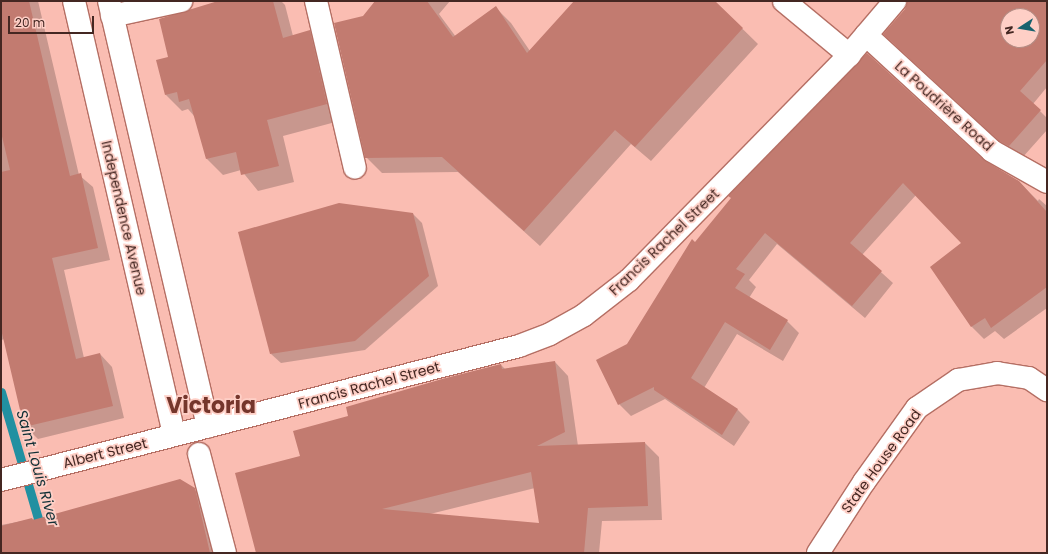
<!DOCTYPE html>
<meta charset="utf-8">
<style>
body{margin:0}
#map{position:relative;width:1048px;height:554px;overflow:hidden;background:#fabdb2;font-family:Poppins,sans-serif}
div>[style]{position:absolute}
.shadow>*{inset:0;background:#0003}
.stream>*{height:9px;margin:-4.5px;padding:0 4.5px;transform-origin:4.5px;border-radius:4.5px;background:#2190a1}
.building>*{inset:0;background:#c27b70}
.roads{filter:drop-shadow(1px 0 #b56f64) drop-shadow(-1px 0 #b56f64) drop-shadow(0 1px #b56f64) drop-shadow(0 -1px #b56f64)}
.minor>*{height:22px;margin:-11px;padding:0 11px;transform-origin:11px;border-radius:11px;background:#fff}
.major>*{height:22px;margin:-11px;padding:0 11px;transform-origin:11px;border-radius:11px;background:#fff}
span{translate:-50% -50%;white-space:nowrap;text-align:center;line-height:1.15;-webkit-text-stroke:3.5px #fecfc6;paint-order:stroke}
.street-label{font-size:14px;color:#442722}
.water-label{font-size:15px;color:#113036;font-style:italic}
.town-label{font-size:22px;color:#75362c;font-weight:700}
.frame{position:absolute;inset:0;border:2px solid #442722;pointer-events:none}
.north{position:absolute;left:1000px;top:8px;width:40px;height:40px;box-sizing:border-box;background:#fecfc6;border:1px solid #b48c84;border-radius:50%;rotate:258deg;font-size:11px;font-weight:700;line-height:16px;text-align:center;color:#442722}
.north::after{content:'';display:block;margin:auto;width:14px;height:18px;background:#16626e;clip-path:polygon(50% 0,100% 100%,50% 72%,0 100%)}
.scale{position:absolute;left:8px;top:16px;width:86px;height:18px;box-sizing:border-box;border:2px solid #442722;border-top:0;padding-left:5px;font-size:12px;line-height:14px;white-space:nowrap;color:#442722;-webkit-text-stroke:3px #fecfc6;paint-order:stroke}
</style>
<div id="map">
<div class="shadow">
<div style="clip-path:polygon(1px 1px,38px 1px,79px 175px,93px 187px,110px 260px,64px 270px,84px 358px,100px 354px,112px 367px,124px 418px,38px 439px,25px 426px,5px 339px,1px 340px)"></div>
<div style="clip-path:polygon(225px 1px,281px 1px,285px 5px,293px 36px,310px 31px,326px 47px,343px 120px,283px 136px,294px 182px,258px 191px,241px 170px,223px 175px,207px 159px,195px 117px,188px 109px,182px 111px,166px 95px,169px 58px)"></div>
<div style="clip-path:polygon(376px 1px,450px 1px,439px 14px,456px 37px,495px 7px,511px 23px,530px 51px,575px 1px,714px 1px,758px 44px,651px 161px,631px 144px,540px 246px,458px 172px,382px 173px,366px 157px,364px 17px)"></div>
<div style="clip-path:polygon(evenodd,908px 1px,1047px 1px,1047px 87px,1033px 104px,1047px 118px,1047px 130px,1022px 158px,1013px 153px,897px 46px,908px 1px,1008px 16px,1032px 16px,1032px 40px,1008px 40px,1008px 16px)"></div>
<div style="clip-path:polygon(983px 161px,1019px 182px,1038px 201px,1039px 199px,1047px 206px,1047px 308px,1004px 339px,995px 331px,984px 339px,972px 327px,931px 267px,963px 243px,916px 195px,862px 255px,893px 283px,865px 318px,777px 244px,749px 280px,756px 287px,749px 298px,787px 321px,799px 333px,783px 361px,737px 334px,704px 388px,738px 410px,750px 422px,734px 446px,665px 399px,631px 416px,619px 404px,628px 345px,696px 243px,732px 198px)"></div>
<div style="clip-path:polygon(413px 214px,422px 223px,438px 286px,365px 350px,281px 363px,271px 354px)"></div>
<div style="clip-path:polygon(evenodd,555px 362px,568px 376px,578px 446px,645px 443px,659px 457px,662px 520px,602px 521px,599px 553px,257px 553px,301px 457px,350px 417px,501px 365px,505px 369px,555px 362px,535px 488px,540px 524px,430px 514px,535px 488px)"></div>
<div style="clip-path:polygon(194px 489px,209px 504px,221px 553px,1px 553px,1px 525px)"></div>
</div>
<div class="stream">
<div style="left:1px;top:392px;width:168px;rotate:73.7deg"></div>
</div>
<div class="building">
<div style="clip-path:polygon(1px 1px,29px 1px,70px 176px,81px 173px,98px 248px,52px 258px,76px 359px,100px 353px,113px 406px,24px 427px,1px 329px,1px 172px,10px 170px,1px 132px)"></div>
<div style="clip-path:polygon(218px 1px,273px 1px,283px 38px,310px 30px,327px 104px,267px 120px,279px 166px,241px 175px,236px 152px,206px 159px,189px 99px,179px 102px,177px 92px,165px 95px,156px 60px,168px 57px,159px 19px)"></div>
<div style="clip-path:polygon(375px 1px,427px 1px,453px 37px,496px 6px,527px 53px,574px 1px,715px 1px,743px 28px,635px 147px,615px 130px,524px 231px,442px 157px,365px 158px,334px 23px,363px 16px)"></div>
<div style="clip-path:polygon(evenodd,907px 1px,1047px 1px,1047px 60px,1020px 91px,1041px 110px,1009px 146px,999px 141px,883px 34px,905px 9px,907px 1px,1008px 16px,1032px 16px,1032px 40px,1008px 40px,1008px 16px)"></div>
<div style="clip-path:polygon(867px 53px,984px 160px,1019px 181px,1047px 212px,1047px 287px,991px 328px,985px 318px,971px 327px,930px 267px,961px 243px,903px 183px,850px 243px,882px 271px,852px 306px,765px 233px,736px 269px,745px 274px,735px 288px,788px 320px,770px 350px,725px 322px,691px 378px,738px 409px,722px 435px,654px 390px,654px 387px,618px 405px,596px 360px,627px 344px,692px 239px,695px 242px,731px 198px,728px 196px)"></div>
<div style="clip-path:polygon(339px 203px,413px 213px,429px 276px,355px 341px,270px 354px,238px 232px)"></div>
<div style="clip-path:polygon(evenodd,555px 361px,565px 432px,537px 446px,645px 442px,648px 506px,588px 508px,584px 553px,256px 553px,235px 473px,300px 456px,293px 431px,348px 416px,346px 407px,442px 379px,501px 364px,502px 369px,555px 361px,531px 472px,539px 523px,382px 509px,531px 472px)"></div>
<div style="clip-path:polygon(180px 479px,195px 488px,210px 553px,1px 553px,1px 526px,32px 518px,33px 520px)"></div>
</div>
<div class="roads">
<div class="minor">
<div style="left:316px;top:1px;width:171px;rotate:76.9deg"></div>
<div style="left:784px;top:1px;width:85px;rotate:39.7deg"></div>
<div style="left:112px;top:16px;width:71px;rotate:-12.3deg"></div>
<div style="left:866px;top:35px;width:171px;rotate:42.6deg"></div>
<div style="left:992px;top:151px;width:63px;rotate:29.4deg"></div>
<div style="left:199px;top:454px;width:102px;rotate:75.3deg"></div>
<div style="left:818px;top:553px;width:85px;rotate:-57.1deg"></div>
<div style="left:864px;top:482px;width:91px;rotate:-54.4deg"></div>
<div style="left:917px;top:408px;width:50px;rotate:-34.3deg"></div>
<div style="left:958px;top:380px;width:40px;rotate:-10deg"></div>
<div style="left:997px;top:373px;width:32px;rotate:9deg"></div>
<div style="left:1029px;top:378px;width:22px;rotate:34deg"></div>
</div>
<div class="major">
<div style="left:74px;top:1px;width:445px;rotate:77deg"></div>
<div style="left:109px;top:1px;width:437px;rotate:76.9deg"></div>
<div style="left:1px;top:480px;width:535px;rotate:-14.5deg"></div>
<div style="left:519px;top:346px;width:33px;rotate:-21deg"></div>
<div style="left:550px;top:334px;width:39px;rotate:-29deg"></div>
<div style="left:584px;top:315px;width:57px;rotate:-37.9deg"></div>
<div style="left:629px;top:280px;width:315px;rotate:-45.6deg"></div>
<div style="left:849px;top:55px;width:71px;rotate:-49.6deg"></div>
</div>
</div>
<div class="street-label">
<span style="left:944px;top:106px;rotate:42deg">La Poudrière Road</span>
<span style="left:124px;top:218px;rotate:77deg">Independence Avenue</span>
<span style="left:664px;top:242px;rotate:-44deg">Francis Rachel Street</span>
<span style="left:369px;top:385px;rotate:-15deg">Francis Rachel Street</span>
<span style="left:105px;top:453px;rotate:-14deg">Albert Street</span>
<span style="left:881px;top:461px;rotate:-54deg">State House Road</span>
</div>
<div class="water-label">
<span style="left:38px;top:468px;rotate:74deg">Saint Louis River</span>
</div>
<div class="town-label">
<span style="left:211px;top:406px">Victoria</span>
</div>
<div class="frame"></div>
<div class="north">N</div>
<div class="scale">20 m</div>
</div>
